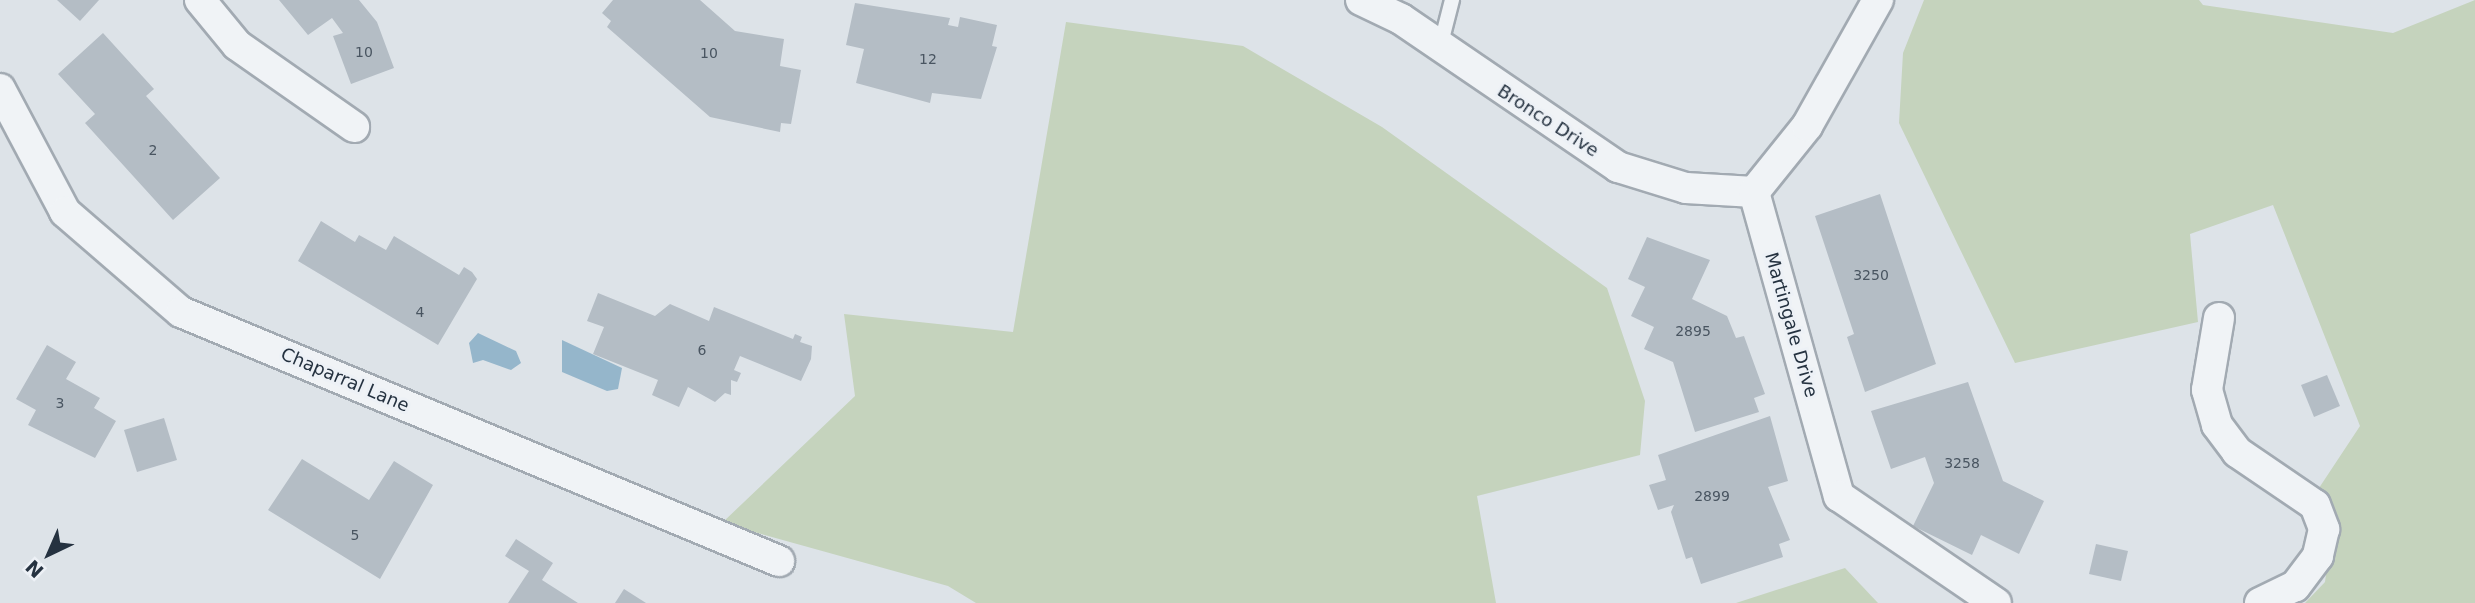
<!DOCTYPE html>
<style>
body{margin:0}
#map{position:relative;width:2475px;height:603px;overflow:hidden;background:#dde3e8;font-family:"DejaVu Sans",sans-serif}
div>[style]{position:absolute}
.green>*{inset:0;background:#c5d3bd}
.water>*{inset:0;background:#95b6cb}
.building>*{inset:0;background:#b4bdc5}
.roads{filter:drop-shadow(2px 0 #a2aab2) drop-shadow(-2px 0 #a2aab2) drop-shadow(0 2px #a2aab2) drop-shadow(0 -2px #a2aab2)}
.service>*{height:14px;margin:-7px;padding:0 7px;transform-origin:7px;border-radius:7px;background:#f0f3f6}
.minor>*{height:30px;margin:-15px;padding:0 15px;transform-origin:15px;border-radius:15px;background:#f0f3f6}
span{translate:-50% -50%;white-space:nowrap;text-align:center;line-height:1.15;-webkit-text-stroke:6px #edf1f6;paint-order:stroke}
.number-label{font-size:14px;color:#495561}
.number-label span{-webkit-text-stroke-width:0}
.street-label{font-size:18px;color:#253240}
.north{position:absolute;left:14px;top:519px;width:70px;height:70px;-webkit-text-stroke:5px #edf1f6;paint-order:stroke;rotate:224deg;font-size:19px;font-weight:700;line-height:28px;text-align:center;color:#253240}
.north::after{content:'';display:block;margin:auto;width:24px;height:32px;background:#253240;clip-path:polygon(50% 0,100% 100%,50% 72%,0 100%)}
</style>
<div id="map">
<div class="green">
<div style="clip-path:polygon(1924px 0,2199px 0,2203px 5px,2393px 33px,2475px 0,2475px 603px,2305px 603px,2325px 582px,2334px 511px,2319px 488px,2360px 426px,2273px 205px,2190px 234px,2198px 322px,2015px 363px,1899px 123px,1903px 53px)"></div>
<div style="clip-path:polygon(1066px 22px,1243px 46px,1382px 127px,1607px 288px,1645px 401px,1640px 455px,1477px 496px,1496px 603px,976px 603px,948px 586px,722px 523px,855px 396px,844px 314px,1013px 332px)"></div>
<div style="clip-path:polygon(1845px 568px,1878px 603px,1736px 603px)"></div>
</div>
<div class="water">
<div style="clip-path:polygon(478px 333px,516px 351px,521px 363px,511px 370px,483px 360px,473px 363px,469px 343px)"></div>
<div style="clip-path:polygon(562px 340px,622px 368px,618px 389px,607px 391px,562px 372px)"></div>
</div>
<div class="building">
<div style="clip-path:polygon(57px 0,99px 0,80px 21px)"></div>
<div style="clip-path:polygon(279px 0,359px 0,377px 22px,394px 68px,351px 84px,333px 36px,343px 33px,332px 18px,308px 35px)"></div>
<div style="clip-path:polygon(613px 0,700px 0,735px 31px,784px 39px,780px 66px,801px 70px,791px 124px,781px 123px,780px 132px,710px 117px,607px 27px,611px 21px,602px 13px)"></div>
<div style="clip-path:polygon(855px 3px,950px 18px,948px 25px,958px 27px,960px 17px,997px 25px,992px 46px,997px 47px,981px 99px,932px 93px,930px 103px,856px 83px,864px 49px,846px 45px)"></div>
<div style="clip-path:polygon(103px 33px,154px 89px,146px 96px,220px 178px,173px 220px,85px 123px,95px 114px,58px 74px)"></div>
<div style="clip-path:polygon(1880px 194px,1936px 364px,1865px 392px,1847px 337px,1854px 334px,1815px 216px)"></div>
<div style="clip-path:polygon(321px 221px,355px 242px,359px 235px,386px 250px,394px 236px,459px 275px,464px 267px,472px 272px,477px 279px,438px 345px,298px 261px)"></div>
<div style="clip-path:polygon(1647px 237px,1710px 260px,1692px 299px,1727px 316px,1736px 338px,1744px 336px,1765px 394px,1754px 398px,1759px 412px,1695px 432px,1673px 362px,1644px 349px,1654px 327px,1631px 316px,1645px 287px,1628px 279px)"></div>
<div style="clip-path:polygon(598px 293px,655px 316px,670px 304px,709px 321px,714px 307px,793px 339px,795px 334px,802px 337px,800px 342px,812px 346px,811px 359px,801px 381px,740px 356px,734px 370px,741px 373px,737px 382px,731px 380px,731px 395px,725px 393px,715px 402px,688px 387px,679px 407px,652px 395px,658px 380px,593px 354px,604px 327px,587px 321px)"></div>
<div style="clip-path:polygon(47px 345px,76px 362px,66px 379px,100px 398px,94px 408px,116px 421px,95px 458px,28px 425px,36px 410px,16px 399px)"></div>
<div style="clip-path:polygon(2327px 375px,2340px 406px,2314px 417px,2301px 385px)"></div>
<div style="clip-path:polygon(1968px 382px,2003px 481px,2044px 501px,2019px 554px,1981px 535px,1972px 555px,1913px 526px,1934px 483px,1925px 457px,1891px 469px,1871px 411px)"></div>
<div style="clip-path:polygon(1770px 416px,1788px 481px,1768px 487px,1790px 540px,1779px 544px,1783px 557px,1701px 584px,1692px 557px,1686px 559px,1671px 512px,1674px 505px,1658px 510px,1649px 485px,1666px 480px,1658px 455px)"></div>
<div style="clip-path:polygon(164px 418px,177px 460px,137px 472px,124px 430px)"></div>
<div style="clip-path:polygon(302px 459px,369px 500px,394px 461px,433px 485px,380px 579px,268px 510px)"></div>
<div style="clip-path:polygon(516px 539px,553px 563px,542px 580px,578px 603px,508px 603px,529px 571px,505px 556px)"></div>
<div style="clip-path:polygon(2096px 544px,2128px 551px,2121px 581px,2089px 574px)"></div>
<div style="clip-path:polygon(624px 589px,646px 603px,615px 603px)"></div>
</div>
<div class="roads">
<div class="service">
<div style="left:1440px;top:47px;width:49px;rotate:-75.7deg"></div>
</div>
<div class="minor">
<div style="left:200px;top:0;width:58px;rotate:50.6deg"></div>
<div style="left:237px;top:45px;width:143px;rotate:35deg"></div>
<div style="left:1361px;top:0;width:44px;rotate:25.4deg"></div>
<div style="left:1401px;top:19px;width:263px;rotate:34.3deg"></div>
<div style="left:1618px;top:167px;width:71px;rotate:17.2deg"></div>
<div style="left:1686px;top:188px;width:68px;rotate:3.4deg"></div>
<div style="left:0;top:89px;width:139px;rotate:62.1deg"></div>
<div style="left:65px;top:212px;width:153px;rotate:40.8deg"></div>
<div style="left:181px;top:312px;width:648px;rotate:22.61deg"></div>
<div style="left:1754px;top:192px;width:316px;rotate:74.4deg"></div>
<div style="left:1839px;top:496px;width:190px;rotate:34.3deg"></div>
<div style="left:1754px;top:192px;width:85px;rotate:-51.2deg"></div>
<div style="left:1807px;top:126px;width:145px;rotate:-60.6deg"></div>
<div style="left:2219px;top:318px;width:73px;rotate:99.5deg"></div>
<div style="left:2207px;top:390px;width:36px;rotate:74deg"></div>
<div style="left:2217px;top:425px;width:34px;rotate:53deg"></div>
<div style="left:2237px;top:452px;width:94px;rotate:34.2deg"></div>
<div style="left:2315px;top:505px;width:26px;rotate:69deg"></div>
<div style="left:2324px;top:529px;width:28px;rotate:103deg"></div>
<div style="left:2318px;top:556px;width:38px;rotate:127deg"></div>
<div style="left:2295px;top:586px;width:39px;rotate:154deg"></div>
</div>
</div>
<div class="number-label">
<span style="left:364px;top:52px">10</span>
<span style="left:709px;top:53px">10</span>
<span style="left:928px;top:59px">12</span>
<span style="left:153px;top:150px">2</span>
<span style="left:1871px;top:275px">3250</span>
<span style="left:420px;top:312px">4</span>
<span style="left:1693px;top:331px">2895</span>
<span style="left:702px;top:350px">6</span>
<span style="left:60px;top:403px">3</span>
<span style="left:1962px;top:463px">3258</span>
<span style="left:1712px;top:496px">2899</span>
<span style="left:355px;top:535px">5</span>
</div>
<div class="street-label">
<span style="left:1548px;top:121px;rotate:33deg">Bronco Drive</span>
<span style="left:1791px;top:325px;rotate:74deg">Martingale Drive</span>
<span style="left:345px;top:380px;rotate:23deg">Chaparral Lane</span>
</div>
<div class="north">N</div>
</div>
